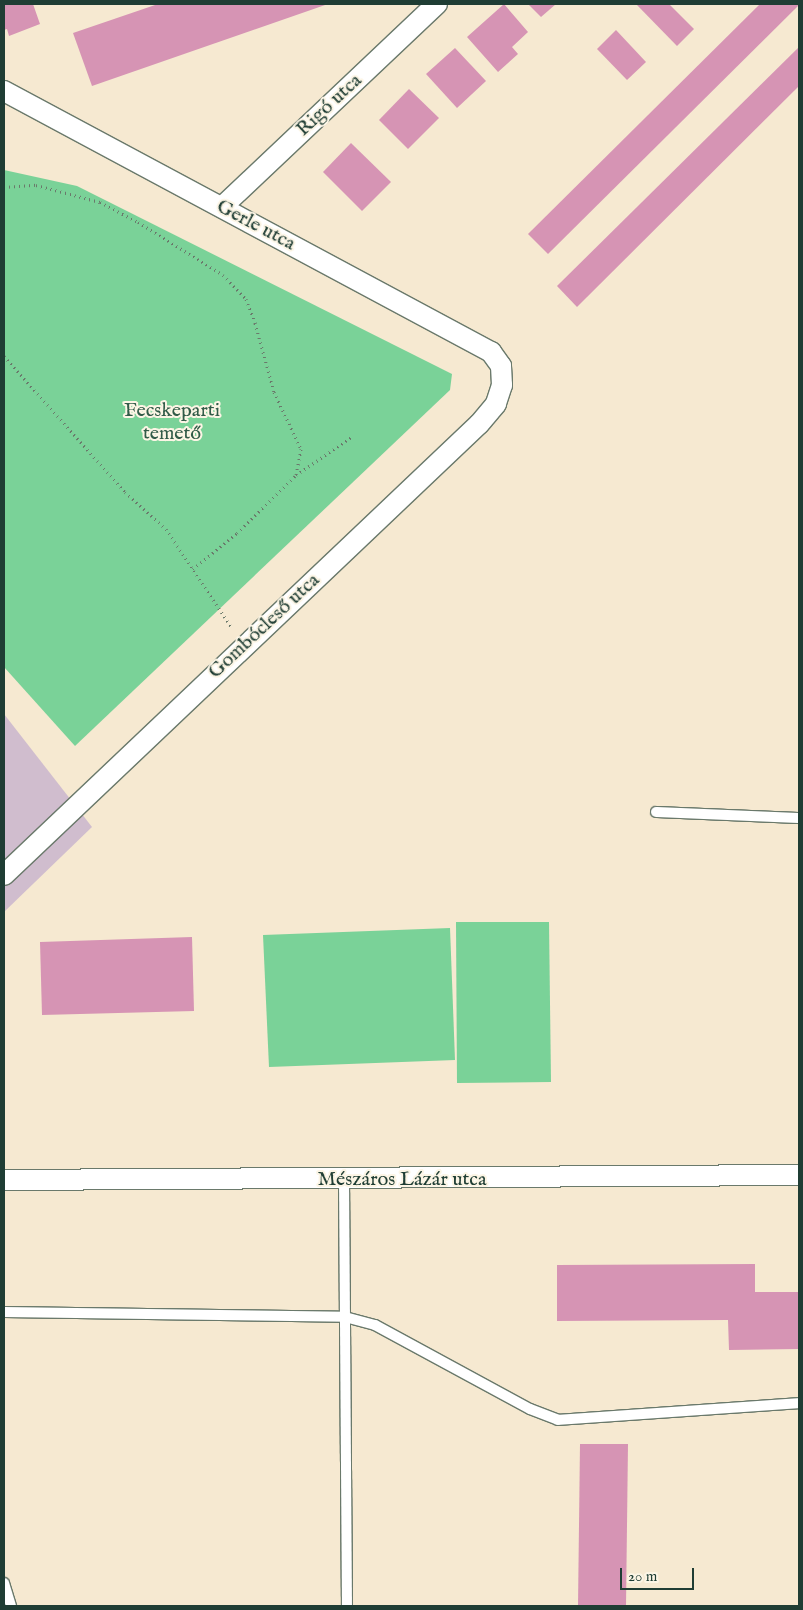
<!DOCTYPE html>
<meta charset="utf-8">
<style>
body{margin:0}
#map{position:relative;width:803px;height:1610px;overflow:hidden;background:#f6e9d1;font-family:"IM FELL English",serif}
div>[style]{position:absolute}
.industrial>*{inset:0;background:#d0bdce}
.green>*{inset:0;background:#7ad298}
.building>*{inset:0;background:#d694b4}
.path>*{height:3px;margin-top:-1.5px;transform-origin:0;background:repeating-linear-gradient(90deg,#6a796b 0 1px,transparent 0 5px)}
.roads{filter:drop-shadow(1px 0 #6a796b) drop-shadow(-1px 0 #6a796b) drop-shadow(0 1px #6a796b) drop-shadow(0 -1px #6a796b)}
.service>*{height:10px;margin:-5px;padding:0 5px;transform-origin:5px;border-radius:5px;background:#fff}
.minor>*{height:20px;margin:-10px;padding:0 10px;transform-origin:10px;border-radius:10px;background:#fff}
span{translate:-50% -50%;white-space:nowrap;text-align:center;line-height:1.15;-webkit-text-stroke:4px #fcf5e5;paint-order:stroke}
.street-label{font-size:20px;color:#1f3d34}
.park-label{font-size:20px;color:#315b48}
.frame{position:absolute;inset:0;border:5px solid #1f3d34;pointer-events:none}
.scale{position:absolute;left:620px;top:1568px;width:74px;height:22px;box-sizing:border-box;border:2px solid #1f3d34;border-top:0;padding-left:6px;font-size:15px;line-height:18px;white-space:nowrap;color:#1f3d34;-webkit-text-stroke:4px #fcf5e5;paint-order:stroke}
</style>
<div id="map">
<div class="industrial">
<div style="clip-path:polygon(4px 714px,92px 827px,4px 912px)"></div>
</div>
<div class="green">
<div style="clip-path:polygon(4px 170px,77px 186px,452px 374px,450px 390px,75px 746px,4px 667px)"></div>
<div style="clip-path:polygon(456px 922px,549px 922px,551px 1082px,457px 1083px)"></div>
<div style="clip-path:polygon(450px 928px,455px 1060px,269px 1067px,263px 935px)"></div>
</div>
<div class="building">
<div style="clip-path:polygon(4px 4px,33px 4px,40px 24px,9px 36px,7px 29px,4px 30px)"></div>
<div style="clip-path:polygon(158px 4px,328px 4px,92px 86px,73px 33px)"></div>
<div style="clip-path:polygon(504px 4px,528px 32px,512px 47px,518px 54px,498px 72px,467px 37px)"></div>
<div style="clip-path:polygon(528px 4px,556px 4px,541px 17px)"></div>
<div style="clip-path:polygon(636px 4px,669px 4px,694px 29px,677px 46px)"></div>
<div style="clip-path:polygon(760px 4px,799px 5px,548px 254px,528px 234px)"></div>
<div style="clip-path:polygon(616px 30px,646px 62px,627px 80px,597px 49px)"></div>
<div style="clip-path:polygon(799px 47px,799px 86px,577px 307px,557px 286px)"></div>
<div style="clip-path:polygon(455px 48px,486px 81px,457px 108px,426px 74px)"></div>
<div style="clip-path:polygon(409px 89px,439px 118px,408px 149px,379px 120px)"></div>
<div style="clip-path:polygon(351px 143px,391px 182px,362px 211px,323px 172px)"></div>
<div style="clip-path:polygon(192px 937px,194px 1011px,42px 1015px,40px 942px)"></div>
<div style="clip-path:polygon(755px 1264px,755px 1292px,799px 1292px,799px 1349px,729px 1350px,728px 1320px,557px 1321px,557px 1265px)"></div>
<div style="clip-path:polygon(580px 1444px,628px 1444px,626px 1606px,578px 1606px)"></div>
</div>
<div class="path">
<div style="left:4px;top:187px;width:32px;rotate:-4deg"></div>
<div style="left:36px;top:185px;width:66px;rotate:14.9deg"></div>
<div style="left:100px;top:202px;width:43px;rotate:27.8deg"></div>
<div style="left:138px;top:222px;width:100px;rotate:31.9deg"></div>
<div style="left:223px;top:275px;width:33px;rotate:46deg"></div>
<div style="left:246px;top:299px;width:26px;rotate:69deg"></div>
<div style="left:255px;top:323px;width:72px;rotate:74.6deg"></div>
<div style="left:274px;top:392px;width:63px;rotate:64.7deg"></div>
<div style="left:301px;top:449px;width:26px;rotate:101deg"></div>
<div style="left:4px;top:356px;width:182px;rotate:48.3deg"></div>
<div style="left:125px;top:492px;width:55px;rotate:42.1deg"></div>
<div style="left:166px;top:529px;width:119px;rotate:56.3deg"></div>
<div style="left:193px;top:569px;width:57px;rotate:-39.3deg"></div>
<div style="left:237px;top:533px;width:83px;rotate:-44.5deg"></div>
<div style="left:296px;top:475px;width:69px;rotate:-34.4deg"></div>
</div>
<div class="roads">
<div class="service">
<div style="left:656px;top:812px;width:143px;rotate:2.4deg"></div>
<div style="left:344px;top:1179px;width:427px;rotate:89.6deg"></div>
<div style="left:4px;top:1312px;width:341px;rotate:0.8deg"></div>
<div style="left:345px;top:1317px;width:31px;rotate:15deg"></div>
<div style="left:375px;top:1325px;width:176px;rotate:28.5deg"></div>
<div style="left:530px;top:1409px;width:30px;rotate:21deg"></div>
<div style="left:558px;top:1420px;width:242px;rotate:-4deg"></div>
<div style="left:4px;top:1583px;width:24px;rotate:73deg"></div>
</div>
<div class="minor">
<div style="left:4px;top:91px;width:553px;rotate:28.19deg"></div>
<div style="left:491px;top:352px;width:17px;rotate:54deg"></div>
<div style="left:501px;top:366px;width:19px;rotate:87deg"></div>
<div style="left:502px;top:385px;width:20px;rotate:108deg"></div>
<div style="left:496px;top:404px;width:26px;rotate:130deg"></div>
<div style="left:479px;top:424px;width:655px;rotate:136.48deg"></div>
<div style="left:222px;top:207px;width:296px;rotate:-43.4deg"></div>
<div style="left:4px;top:1180px;width:795px;rotate:-0.36deg"></div>
</div>
</div>
<div class="street-label">
<span style="left:329px;top:105px;rotate:-43deg">Rigó utca</span>
<span style="left:256px;top:225px;rotate:28deg">Gerle utca</span>
<span style="left:264px;top:626px;rotate:-43deg">Gombócleső utca</span>
<span style="left:402px;top:1179px">Mészáros Lázár utca</span>
</div>
<div class="park-label">
<span style="left:172px;top:422px">Fecskeparti<br>temető</span>
</div>
<div class="frame"></div>
<div class="scale">20 m</div>
</div>
